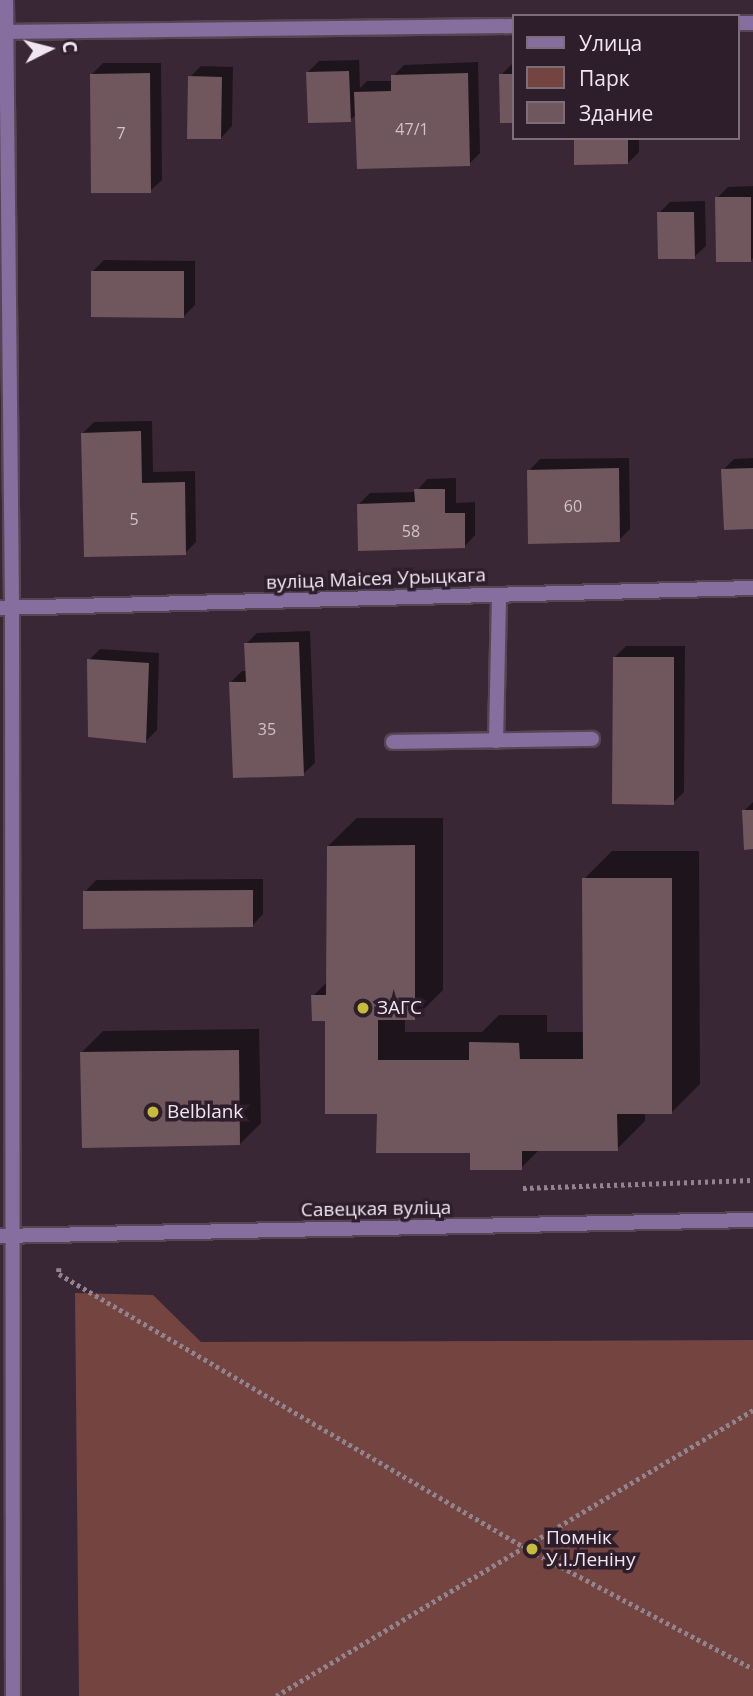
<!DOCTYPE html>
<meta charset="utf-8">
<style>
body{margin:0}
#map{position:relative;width:753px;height:1696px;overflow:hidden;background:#392735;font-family:"Open Sans",sans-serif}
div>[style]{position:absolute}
.green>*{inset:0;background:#734440}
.shadow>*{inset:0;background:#0007}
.building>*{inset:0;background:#70575e}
.path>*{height:4.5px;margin-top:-2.25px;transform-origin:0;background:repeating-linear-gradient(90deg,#92848f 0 3.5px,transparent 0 7px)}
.roads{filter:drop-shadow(2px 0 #564653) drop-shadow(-2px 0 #564653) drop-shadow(0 2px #564653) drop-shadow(0 -2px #564653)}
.service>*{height:14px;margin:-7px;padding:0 7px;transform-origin:7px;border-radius:7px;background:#866f9e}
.minor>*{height:14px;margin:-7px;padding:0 7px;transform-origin:7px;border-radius:7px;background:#866f9e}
.dots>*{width:19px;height:19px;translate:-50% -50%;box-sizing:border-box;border:4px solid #2e1e2b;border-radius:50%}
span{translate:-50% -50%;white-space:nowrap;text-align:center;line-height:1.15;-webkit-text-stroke:7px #2e1e2b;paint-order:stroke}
.number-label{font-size:16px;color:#d1c2cb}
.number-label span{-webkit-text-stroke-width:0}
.street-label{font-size:19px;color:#f1e6ef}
.poi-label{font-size:19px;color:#f1e6ef}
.left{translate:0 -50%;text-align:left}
.legend{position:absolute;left:512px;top:14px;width:228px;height:126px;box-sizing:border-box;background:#2e1e2b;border:2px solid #7c6e79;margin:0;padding:9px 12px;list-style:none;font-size:21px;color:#f1e6ef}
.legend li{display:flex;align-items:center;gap:14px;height:35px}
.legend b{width:35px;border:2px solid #7c6e79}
.north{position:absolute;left:14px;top:14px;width:70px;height:70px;-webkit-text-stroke:5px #2e1e2b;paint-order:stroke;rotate:84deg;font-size:19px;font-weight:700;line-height:28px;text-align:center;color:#f1e6ef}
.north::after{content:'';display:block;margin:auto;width:24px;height:32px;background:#f1e6ef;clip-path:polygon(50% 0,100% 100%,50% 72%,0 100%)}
</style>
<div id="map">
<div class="green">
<div style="clip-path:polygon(75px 1293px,153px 1295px,201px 1342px,753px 1340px,753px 1696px,79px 1696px)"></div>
</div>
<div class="shadow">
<div style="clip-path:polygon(359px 60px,360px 88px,367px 81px,393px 81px,393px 76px,404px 65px,478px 62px,480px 153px,469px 164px,357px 114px,350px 120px,308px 72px,319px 61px)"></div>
<div style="clip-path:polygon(103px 63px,161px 63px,162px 180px,150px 191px,92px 74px)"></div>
<div style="clip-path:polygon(513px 63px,513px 121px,501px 121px,501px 75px)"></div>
<div style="clip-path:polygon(201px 66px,233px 67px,232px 126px,221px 138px,190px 77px)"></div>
<div style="clip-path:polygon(576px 138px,639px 138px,639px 152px,628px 163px)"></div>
<div style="clip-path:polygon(753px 186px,753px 258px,751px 260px,717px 198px,728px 187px)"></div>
<div style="clip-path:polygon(705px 201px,706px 246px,694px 257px,659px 213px,670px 202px)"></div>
<div style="clip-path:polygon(104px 260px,195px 261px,195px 305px,184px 316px,93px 271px)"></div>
<div style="clip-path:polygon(152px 421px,153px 472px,195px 471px,196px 542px,185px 553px,83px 433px,94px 422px)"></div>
<div style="clip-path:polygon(629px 458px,630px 529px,619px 540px,529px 471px,540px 459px)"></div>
<div style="clip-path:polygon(753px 458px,753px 528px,723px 470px,734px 459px)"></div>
<div style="clip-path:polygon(456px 478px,456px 503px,475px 502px,475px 535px,464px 547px,358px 505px,370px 493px,416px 492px,427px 479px)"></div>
<div style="clip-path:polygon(310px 631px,315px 763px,303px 774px,231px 682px,242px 671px,247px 671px,246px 644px,257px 633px)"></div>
<div style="clip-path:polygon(626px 646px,685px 646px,684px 792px,673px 803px,615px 657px)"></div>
<div style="clip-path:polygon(100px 649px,159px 653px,157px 730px,146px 741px,89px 660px)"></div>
<div style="clip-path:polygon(753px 802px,753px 848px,744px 811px)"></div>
<div style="clip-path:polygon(357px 818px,443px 818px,443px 990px,414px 1019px,405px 1019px,405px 1032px,482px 1032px,499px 1015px,547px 1015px,547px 1032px,585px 1032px,584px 879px,612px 851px,699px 851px,700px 1084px,672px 1112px,645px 1112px,645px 1121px,617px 1149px,540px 1149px,521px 1168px,378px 1112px,313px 996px,328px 981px,328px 846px)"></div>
<div style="clip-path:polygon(263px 879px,263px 914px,252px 926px,85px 892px,96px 880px)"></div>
<div style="clip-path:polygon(259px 1029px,261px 1123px,240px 1144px,82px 1052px,103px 1031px)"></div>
</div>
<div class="building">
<div style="clip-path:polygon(349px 71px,351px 122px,308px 123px,306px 72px)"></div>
<div style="clip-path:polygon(150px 73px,151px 193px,91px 193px,90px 74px)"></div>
<div style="clip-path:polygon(468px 73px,470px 166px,357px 169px,354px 92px,391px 91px,391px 75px)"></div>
<div style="clip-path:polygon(499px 74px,513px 74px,513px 123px,500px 123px)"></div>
<div style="clip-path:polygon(188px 76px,222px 77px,221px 139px,187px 139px)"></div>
<div style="clip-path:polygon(574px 138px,628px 138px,628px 164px,574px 165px)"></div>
<div style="clip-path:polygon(715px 197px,751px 197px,751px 262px,716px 262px)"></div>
<div style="clip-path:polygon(657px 212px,694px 212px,695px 259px,658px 259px)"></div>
<div style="clip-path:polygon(91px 271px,184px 271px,184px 318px,91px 317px)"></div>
<div style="clip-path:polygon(141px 431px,142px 483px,185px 482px,186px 555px,84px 557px,81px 433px)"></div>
<div style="clip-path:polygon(619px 468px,620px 542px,528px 544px,527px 470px)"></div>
<div style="clip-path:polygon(753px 468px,753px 529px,724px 530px,721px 469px)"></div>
<div style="clip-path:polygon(414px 489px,445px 489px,445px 513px,465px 513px,465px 548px,358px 551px,357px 504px,415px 502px)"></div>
<div style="clip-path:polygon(299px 642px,304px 776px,233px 778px,229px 682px,246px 682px,244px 643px)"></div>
<div style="clip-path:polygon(613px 657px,674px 657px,674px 805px,612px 804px)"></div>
<div style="clip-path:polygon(87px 659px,149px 663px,146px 743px,88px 737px)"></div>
<div style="clip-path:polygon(742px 810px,753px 810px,753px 849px,744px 850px)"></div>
<div style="clip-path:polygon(415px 845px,415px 1020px,378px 1020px,378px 1060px,469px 1060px,469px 1042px,519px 1043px,520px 1059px,583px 1059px,582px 878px,672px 878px,672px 1114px,617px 1114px,618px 1151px,522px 1151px,522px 1170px,470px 1170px,470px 1153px,376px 1153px,377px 1114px,325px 1114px,325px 1021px,312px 1021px,311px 995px,326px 995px,327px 846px)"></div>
<div style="clip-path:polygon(253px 890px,253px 927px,83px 929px,83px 891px)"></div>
<div style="clip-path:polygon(239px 1050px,240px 1145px,82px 1148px,80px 1052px)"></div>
</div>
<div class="path">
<div style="left:523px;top:1188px;width:230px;rotate:-2deg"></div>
<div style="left:59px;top:1268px;width:6px;rotate:90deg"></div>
<div style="left:59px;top:1274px;width:539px;rotate:30.42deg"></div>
<div style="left:524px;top:1547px;width:259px;rotate:28deg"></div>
<div style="left:276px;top:1696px;width:556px;rotate:-30.95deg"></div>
</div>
<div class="roads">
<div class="service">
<div style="left:496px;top:741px;width:146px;rotate:-88.8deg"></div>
<div style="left:393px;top:742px;width:199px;rotate:-0.9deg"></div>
</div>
<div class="minor">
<div style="left:6px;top:0;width:608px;rotate:89.43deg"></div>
<div style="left:12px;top:608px;width:1088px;rotate:89.95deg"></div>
<div style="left:737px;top:23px;width:16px"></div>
<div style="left:1px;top:32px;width:512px;rotate:-0.67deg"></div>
<div style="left:0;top:608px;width:753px;rotate:-1.52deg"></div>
<div style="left:0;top:1236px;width:753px;rotate:-1.22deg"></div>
</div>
</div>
<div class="dots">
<div style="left:363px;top:1008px;background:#c7bb3b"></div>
<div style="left:153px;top:1112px;background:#c7bb3b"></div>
<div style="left:532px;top:1549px;background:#c7bb3b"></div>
</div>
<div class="number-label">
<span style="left:412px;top:129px">47/1</span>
<span style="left:121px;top:133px">7</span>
<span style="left:573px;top:506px">60</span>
<span style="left:134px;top:519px">5</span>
<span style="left:411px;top:531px">58</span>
<span style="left:267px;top:729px">35</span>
</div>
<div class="street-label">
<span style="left:376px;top:579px;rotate:-2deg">вуліца Маісея Урыцкага</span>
<span style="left:376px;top:1209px;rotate:-1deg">Савецкая вуліца</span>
</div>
<div class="poi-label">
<span class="left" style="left:377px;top:1008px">ЗАГС</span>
<span class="left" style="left:167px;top:1112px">Belblank</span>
<span class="left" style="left:546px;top:1549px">Помнік<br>У.І.Леніну</span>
</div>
<ul class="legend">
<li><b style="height:9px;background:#866f9e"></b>Улица</li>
<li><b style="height:19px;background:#734440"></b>Парк</li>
<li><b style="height:19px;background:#70575e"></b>Здание</li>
</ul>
<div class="north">С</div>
</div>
